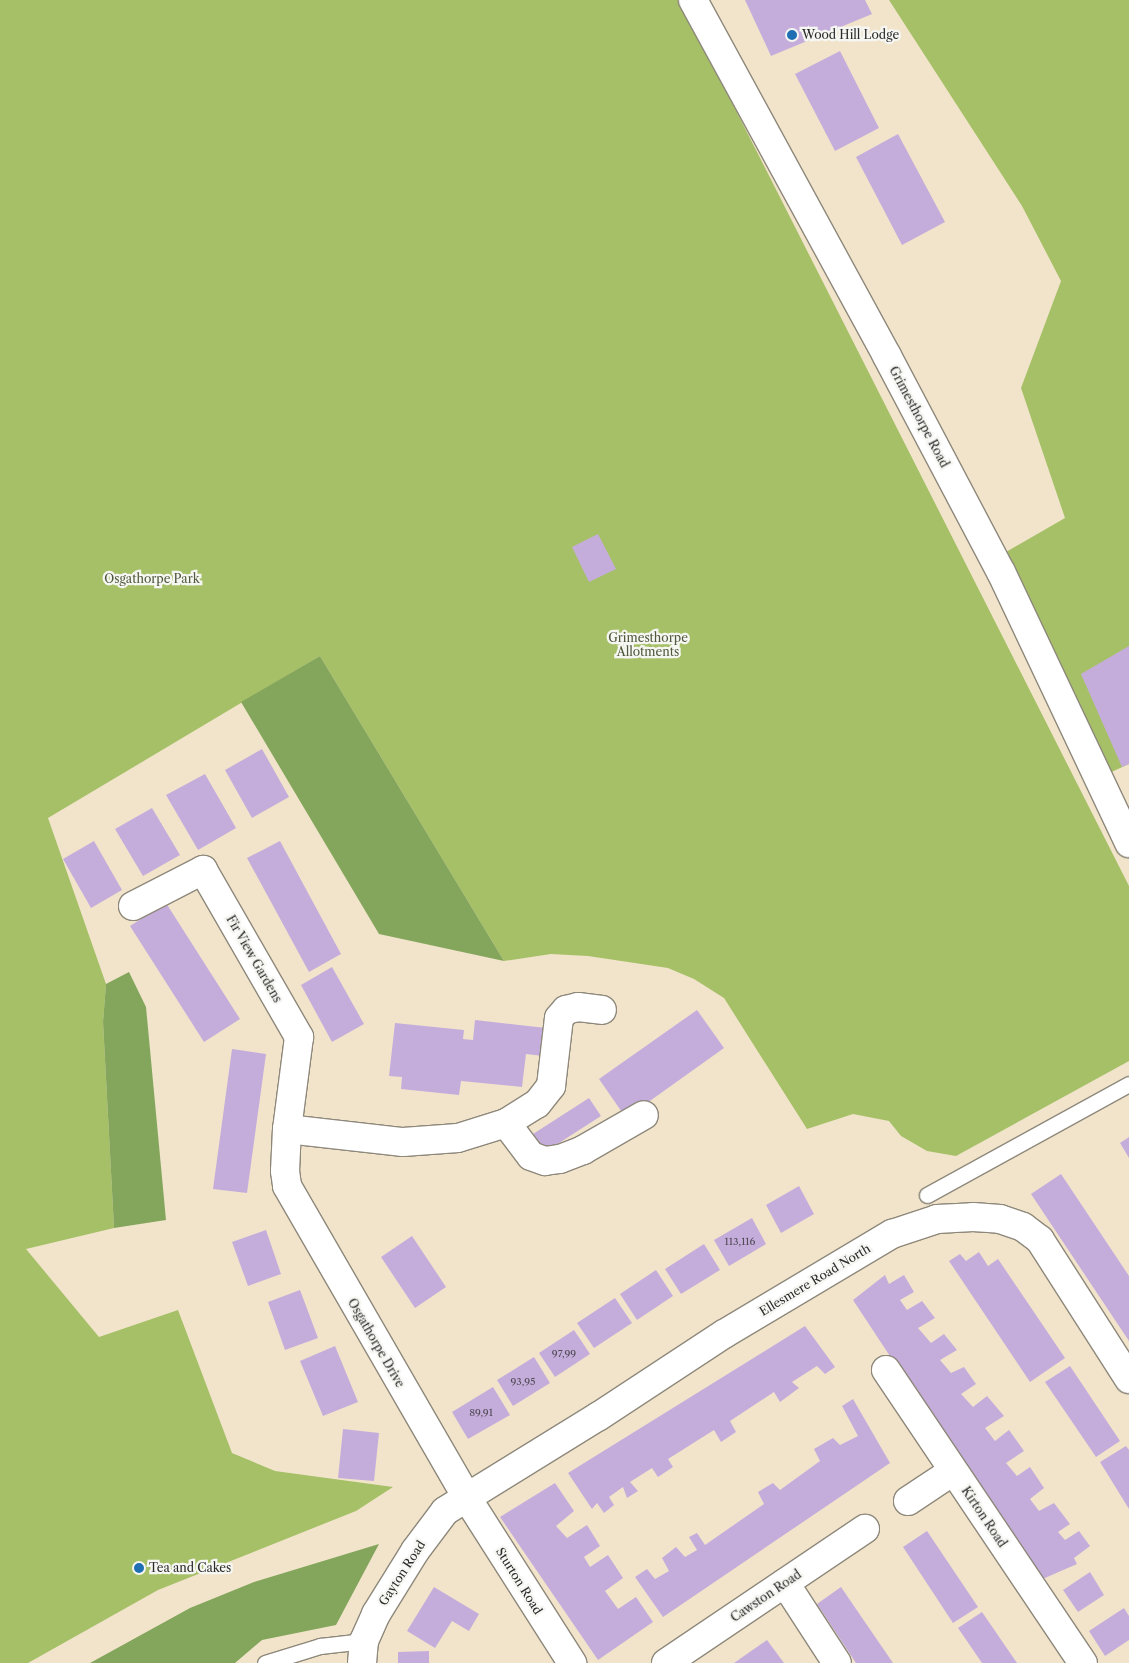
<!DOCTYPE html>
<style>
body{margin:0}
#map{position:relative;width:1129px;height:1663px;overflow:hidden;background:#f1e4cb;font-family:"Libre Caslon Text",serif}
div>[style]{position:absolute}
.green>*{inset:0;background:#a6c067}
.forest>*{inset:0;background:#84a65c}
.building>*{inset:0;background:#c5addb}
.roads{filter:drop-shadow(1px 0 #8e887b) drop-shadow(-1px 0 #8e887b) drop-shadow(0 1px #8e887b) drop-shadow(0 -1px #8e887b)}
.lane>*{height:15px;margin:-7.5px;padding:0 7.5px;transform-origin:7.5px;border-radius:7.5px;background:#fff}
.street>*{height:28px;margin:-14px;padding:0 14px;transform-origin:14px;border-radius:14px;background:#fff}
.dots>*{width:14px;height:14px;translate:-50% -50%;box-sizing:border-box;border:2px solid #f6f6f2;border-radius:50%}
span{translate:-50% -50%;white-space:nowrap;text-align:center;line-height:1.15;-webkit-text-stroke:4.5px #f6f6f2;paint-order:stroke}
.number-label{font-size:10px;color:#524c57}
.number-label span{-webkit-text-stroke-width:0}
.poi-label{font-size:12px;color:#2b2b2b}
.left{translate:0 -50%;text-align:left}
.street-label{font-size:12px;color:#2b2b2b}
.park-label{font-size:12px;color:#50583d}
</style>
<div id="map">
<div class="green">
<div style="clip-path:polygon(0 0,680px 0,1129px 886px,1129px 1061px,956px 1156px,927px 1151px,901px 1136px,889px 1121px,853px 1114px,807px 1129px,724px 998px,694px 979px,668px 968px,588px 956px,551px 954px,504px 961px,320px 656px,48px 818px,106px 984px,103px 1022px,114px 1228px,26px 1249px,99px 1337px,178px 1310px,232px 1453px,275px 1471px,393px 1487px,356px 1511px,158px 1590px,28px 1663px,0 1663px)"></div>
<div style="clip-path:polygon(889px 0,1129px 0,1129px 764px,1107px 774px,1028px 595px,1006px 552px,1065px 518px,1021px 388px,1061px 281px,1022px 206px)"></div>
</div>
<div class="forest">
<div style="clip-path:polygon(320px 656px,504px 961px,379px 934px,241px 702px)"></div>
<div style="clip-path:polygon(129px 972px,146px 1007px,166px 1220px,114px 1228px,103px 1022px,106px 984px)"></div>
<div style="clip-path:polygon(379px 1544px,336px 1625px,262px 1640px,235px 1663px,90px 1663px,190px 1608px,254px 1582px)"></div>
</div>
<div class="building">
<div style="clip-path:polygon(745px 0,865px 0,872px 14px,771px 56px)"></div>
<div style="clip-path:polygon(840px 51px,879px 128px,835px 151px,795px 74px)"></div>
<div style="clip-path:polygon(898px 134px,945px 222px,902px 245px,856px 157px)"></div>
<div style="clip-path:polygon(598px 534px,616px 569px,589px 582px,572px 547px)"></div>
<div style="clip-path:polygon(1129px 646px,1129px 764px,1122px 767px,1081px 674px)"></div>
<div style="clip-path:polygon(262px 749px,289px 797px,252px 818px,225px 770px)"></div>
<div style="clip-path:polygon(205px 774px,236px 828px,198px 850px,166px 795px)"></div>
<div style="clip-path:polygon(152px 808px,180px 855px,143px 876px,115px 829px)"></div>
<div style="clip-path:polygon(94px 841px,122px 890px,91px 908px,63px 859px)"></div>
<div style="clip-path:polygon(280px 841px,341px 954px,309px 972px,247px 858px)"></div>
<div style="clip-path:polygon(166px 903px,240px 1019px,204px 1042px,130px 926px)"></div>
<div style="clip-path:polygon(332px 967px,364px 1024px,332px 1042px,301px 985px)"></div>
<div style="clip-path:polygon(697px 1010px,724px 1048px,626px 1118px,599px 1079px)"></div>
<div style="clip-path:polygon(475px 1020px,546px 1028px,543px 1056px,526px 1054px,522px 1087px,461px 1081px,459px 1095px,401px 1089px,402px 1077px,389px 1076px,395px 1023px,464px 1030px,463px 1039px,473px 1040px)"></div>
<div style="clip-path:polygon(232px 1049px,266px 1054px,247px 1193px,213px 1189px)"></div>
<div style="clip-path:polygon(589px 1098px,601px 1116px,545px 1152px,533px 1134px)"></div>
<div style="clip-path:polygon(1129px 1137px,1129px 1158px,1120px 1143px)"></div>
<div style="clip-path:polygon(1061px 1174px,1129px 1276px,1129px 1341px,1031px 1194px)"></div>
<div style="clip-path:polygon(799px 1186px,814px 1214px,781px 1233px,766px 1205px)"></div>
<div style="clip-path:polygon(752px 1218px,766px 1244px,729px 1266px,714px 1240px)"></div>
<div style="clip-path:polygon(266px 1230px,281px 1274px,248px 1286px,232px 1242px)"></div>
<div style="clip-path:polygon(412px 1236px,446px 1287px,415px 1308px,381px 1257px)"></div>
<div style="clip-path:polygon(704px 1244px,720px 1270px,681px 1294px,665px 1269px)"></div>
<div style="clip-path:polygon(979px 1252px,988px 1266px,998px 1259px,1065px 1358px,1030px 1382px,949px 1261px,960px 1254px,966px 1261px)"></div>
<div style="clip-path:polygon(656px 1270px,673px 1296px,637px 1320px,620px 1294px)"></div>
<div style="clip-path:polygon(885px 1275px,889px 1284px,904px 1275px,914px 1292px,900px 1300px,907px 1310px,922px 1301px,935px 1318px,918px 1328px,931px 1343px,944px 1334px,957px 1350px,940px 1360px,951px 1373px,964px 1367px,976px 1384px,961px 1394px,973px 1407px,987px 1396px,1004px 1416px,985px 1428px,995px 1441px,1009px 1430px,1024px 1451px,1006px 1463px,1017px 1476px,1030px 1467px,1044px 1488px,1030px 1499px,1039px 1511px,1054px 1503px,1070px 1524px,1058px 1532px,1065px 1540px,1079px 1531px,1090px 1546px,1074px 1558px,1077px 1564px,1038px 1581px,853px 1300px)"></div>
<div style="clip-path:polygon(300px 1290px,318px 1338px,285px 1350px,268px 1302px)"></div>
<div style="clip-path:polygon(615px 1298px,632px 1323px,594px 1348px,577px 1323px)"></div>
<div style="clip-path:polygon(805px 1326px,835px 1367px,825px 1374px,817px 1366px,792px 1382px,799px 1388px,780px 1402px,774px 1392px,730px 1421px,736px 1432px,721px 1442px,714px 1430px,668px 1459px,673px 1467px,658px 1477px,652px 1468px,630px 1482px,638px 1491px,627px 1498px,623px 1487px,609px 1497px,614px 1505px,604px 1513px,597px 1503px,592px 1509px,568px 1473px)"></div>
<div style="clip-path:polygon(574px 1330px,590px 1354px,555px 1377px,539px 1353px)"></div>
<div style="clip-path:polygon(335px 1346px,358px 1402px,323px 1416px,300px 1361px)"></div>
<div style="clip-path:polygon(534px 1357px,550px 1383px,513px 1406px,497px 1380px)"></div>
<div style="clip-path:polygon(1070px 1366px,1120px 1441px,1096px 1457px,1045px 1382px)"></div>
<div style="clip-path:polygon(493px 1387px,510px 1415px,468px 1439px,452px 1412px)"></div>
<div style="clip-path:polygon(853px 1399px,890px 1463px,663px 1617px,635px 1577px,647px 1569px,655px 1579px,669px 1571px,662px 1558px,676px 1547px,685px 1557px,697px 1550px,689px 1537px,697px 1533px,705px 1545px,764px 1504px,758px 1492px,773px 1483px,780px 1490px,820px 1461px,814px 1449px,833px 1438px,840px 1445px,858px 1436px,842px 1406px)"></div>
<div style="clip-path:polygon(343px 1429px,379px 1433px,374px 1481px,338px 1478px)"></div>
<div style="clip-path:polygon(1126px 1446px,1129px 1450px,1129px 1509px,1100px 1462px)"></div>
<div style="clip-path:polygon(555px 1483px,574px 1511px,556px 1526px,567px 1538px,587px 1525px,600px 1546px,584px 1557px,590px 1567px,608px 1555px,623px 1578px,605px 1591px,618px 1609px,636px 1597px,653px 1622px,598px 1660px,500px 1517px)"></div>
<div style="clip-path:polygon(927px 1531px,978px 1607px,953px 1623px,903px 1547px)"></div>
<div style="clip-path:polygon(1090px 1572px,1104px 1595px,1078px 1612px,1063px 1590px)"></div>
<div style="clip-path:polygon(434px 1587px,479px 1614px,469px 1631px,452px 1621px,435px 1648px,407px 1631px)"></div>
<div style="clip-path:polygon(841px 1587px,893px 1663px,856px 1663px,817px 1604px)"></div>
<div style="clip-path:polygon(1124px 1608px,1129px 1616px,1129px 1640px,1105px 1656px,1089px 1631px)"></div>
<div style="clip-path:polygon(982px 1612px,1017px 1663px,982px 1663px,958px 1628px)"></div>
<div style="clip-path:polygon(767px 1640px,784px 1663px,734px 1663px)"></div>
<div style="clip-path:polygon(429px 1651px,429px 1663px,398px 1663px,398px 1652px)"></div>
</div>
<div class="roads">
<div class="lane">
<div style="left:927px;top:1195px;width:230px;rotate:-28.8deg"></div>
<div style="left:265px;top:1663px;width:58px;rotate:-17.2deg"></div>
<div style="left:320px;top:1646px;width:44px;rotate:-6.5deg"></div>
</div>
<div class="street">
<div style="left:693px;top:0;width:405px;rotate:61.4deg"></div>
<div style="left:887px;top:356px;width:244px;rotate:62.2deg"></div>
<div style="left:1001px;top:572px;width:300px;rotate:64.7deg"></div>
<div style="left:133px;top:906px;width:79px;rotate:-27.2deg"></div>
<div style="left:203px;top:870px;width:193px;rotate:60.1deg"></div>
<div style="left:299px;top:1037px;width:93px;rotate:97.4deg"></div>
<div style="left:287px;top:1129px;width:42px;rotate:92.7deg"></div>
<div style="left:285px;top:1171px;width:15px;rotate:82deg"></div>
<div style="left:287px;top:1186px;width:360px;rotate:60deg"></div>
<div style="left:467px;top:1498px;width:196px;rotate:57.5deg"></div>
<div style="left:506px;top:1123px;width:41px;rotate:52.9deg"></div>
<div style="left:531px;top:1156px;width:15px;rotate:20deg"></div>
<div style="left:545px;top:1161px;width:15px;rotate:-8deg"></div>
<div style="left:560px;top:1159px;width:25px;rotate:-21deg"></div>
<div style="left:583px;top:1150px;width:70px;rotate:-29.8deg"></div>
<div style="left:287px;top:1129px;width:117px;rotate:6.4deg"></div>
<div style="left:403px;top:1142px;width:55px;rotate:-4.2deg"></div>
<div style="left:458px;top:1138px;width:50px;rotate:-17.4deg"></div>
<div style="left:506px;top:1123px;width:36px;rotate:-32deg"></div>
<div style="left:537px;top:1104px;width:23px;rotate:-52deg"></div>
<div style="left:551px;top:1086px;width:68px;rotate:-83.3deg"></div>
<div style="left:559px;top:1018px;width:11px;rotate:-49deg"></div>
<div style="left:566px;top:1010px;width:12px;rotate:-14deg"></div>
<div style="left:578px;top:1007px;width:24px;rotate:7deg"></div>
<div style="left:886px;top:1370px;width:353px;rotate:56.1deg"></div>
<div style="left:908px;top:1501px;width:54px;rotate:-33.7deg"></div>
<div style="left:785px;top:1583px;width:95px;rotate:57deg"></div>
<div style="left:362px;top:1663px;width:22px;rotate:-85deg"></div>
<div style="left:364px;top:1641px;width:30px;rotate:-66deg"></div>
<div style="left:376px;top:1614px;width:74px;rotate:-58.2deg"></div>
<div style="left:415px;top:1551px;width:50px;rotate:-53.1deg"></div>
<div style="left:445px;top:1511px;width:181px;rotate:-31.7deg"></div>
<div style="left:599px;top:1416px;width:149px;rotate:-33.3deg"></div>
<div style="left:724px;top:1334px;width:196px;rotate:-30.8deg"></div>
<div style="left:892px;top:1234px;width:47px;rotate:-18.4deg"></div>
<div style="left:937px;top:1219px;width:36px;rotate:-3deg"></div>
<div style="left:973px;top:1217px;width:27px;rotate:4deg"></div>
<div style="left:1000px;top:1219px;width:24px;rotate:19deg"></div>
<div style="left:1023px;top:1227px;width:21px;rotate:37deg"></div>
<div style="left:1040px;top:1240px;width:165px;rotate:57.4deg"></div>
<div style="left:666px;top:1663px;width:240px;rotate:-34deg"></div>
</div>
</div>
<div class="dots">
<div style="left:792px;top:35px;background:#1f6fb2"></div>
<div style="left:139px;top:1568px;background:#1f6fb2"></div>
</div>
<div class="number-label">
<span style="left:740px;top:1242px">113,116</span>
<span style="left:564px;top:1354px">97,99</span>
<span style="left:523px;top:1382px">93,95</span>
<span style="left:481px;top:1413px">89,91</span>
</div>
<div class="poi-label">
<span class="left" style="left:802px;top:35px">Wood Hill Lodge</span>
<span class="left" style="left:149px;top:1568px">Tea and Cakes</span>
</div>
<div class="street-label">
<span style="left:919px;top:417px;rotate:62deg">Grimesthorpe Road</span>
<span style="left:254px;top:959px;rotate:60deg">Fir View Gardens</span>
<span style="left:815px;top:1280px;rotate:-31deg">Ellesmere Road North</span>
<span style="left:376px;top:1343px;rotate:60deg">Osgathorpe Drive</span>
<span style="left:984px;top:1517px;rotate:56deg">Kirton Road</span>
<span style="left:402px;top:1573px;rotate:-57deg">Gayton Road</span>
<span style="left:519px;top:1581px;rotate:58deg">Sturton Road</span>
<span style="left:766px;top:1596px;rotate:-34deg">Cawston Road</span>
</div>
<div class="park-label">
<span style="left:152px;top:579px">Osgathorpe Park</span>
<span style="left:648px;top:645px">Grimesthorpe<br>Allotments</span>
</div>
</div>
